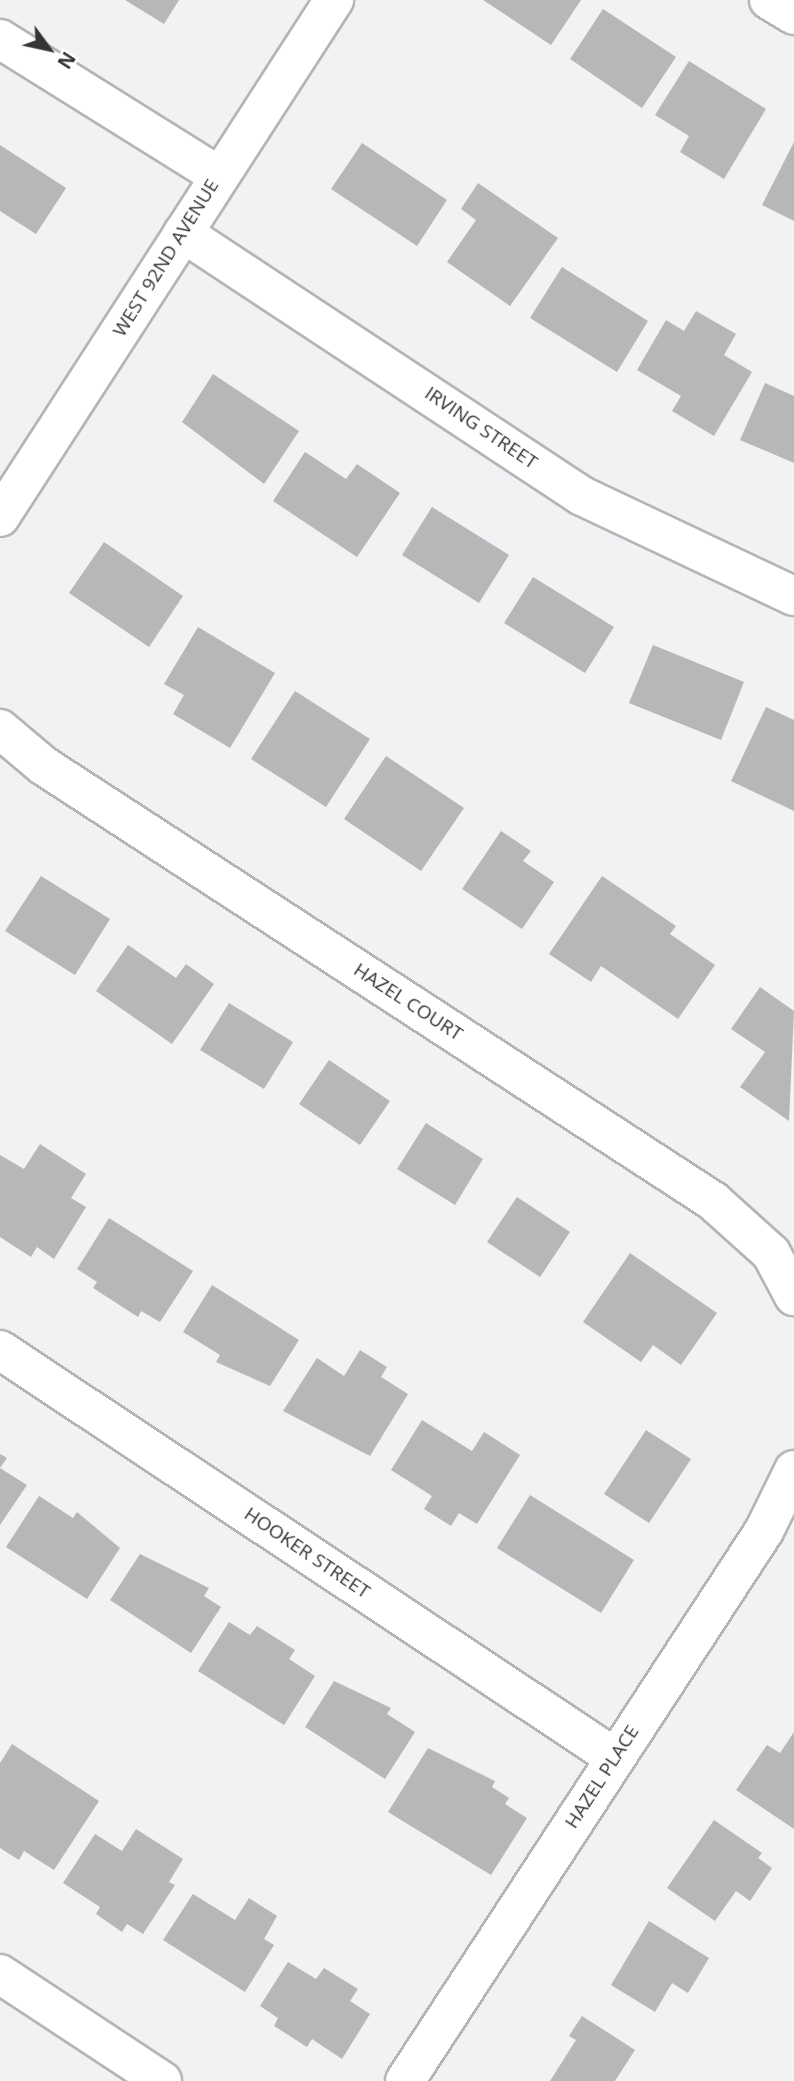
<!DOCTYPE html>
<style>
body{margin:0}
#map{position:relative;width:794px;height:2081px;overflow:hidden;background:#f1f2f4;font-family:"Open Sans",sans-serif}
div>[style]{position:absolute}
.building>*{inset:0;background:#b7b7b9}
.roads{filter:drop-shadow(2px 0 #b4b5b7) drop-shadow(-2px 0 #b4b5b7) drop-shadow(0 2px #b4b5b7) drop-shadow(0 -2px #b4b5b7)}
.minor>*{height:38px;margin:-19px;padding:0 19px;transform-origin:19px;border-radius:19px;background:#fff}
.major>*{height:38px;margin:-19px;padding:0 19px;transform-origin:19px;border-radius:19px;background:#fff}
span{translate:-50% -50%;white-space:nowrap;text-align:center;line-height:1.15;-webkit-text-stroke:5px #fff;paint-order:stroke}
.street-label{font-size:19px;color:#353536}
.north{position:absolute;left:14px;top:14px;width:70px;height:70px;-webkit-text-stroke:5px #fff;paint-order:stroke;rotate:123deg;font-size:19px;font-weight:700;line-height:28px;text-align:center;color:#353536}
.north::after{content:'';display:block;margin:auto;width:24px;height:32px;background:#353536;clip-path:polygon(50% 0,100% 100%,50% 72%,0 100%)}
</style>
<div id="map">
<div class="building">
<div style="clip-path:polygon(125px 0,179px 0,164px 24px)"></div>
<div style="clip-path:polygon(483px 0,581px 0,551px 45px)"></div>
<div style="clip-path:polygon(603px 9px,676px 57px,642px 108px,570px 59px)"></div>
<div style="clip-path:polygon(689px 61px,766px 109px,724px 179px,680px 152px,689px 136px,655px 115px)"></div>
<div style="clip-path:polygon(794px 142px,794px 221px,762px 205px)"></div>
<div style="clip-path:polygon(362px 143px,447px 200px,417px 246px,331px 189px)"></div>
<div style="clip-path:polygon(0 145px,66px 188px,36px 234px,0 211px)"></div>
<div style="clip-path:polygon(478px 183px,558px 238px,510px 306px,447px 262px,476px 220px,461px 209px)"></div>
<div style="clip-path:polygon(562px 267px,648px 321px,617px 372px,530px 318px)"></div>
<div style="clip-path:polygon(696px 311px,736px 334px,724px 355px,752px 372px,714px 436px,672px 411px,681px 396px,637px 370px,666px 320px,684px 331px)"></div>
<div style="clip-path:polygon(213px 374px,299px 431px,264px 484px,182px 422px)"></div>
<div style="clip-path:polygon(765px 383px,794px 396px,794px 463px,740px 440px)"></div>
<div style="clip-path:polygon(305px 452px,346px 479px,357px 464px,400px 493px,357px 557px,273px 501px)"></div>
<div style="clip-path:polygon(432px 507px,509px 555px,479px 603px,402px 555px)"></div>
<div style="clip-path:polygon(104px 542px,183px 596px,149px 647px,69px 593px)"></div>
<div style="clip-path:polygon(533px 577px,614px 627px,585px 673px,504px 623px)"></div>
<div style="clip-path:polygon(198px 627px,275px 673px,230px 748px,173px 714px,184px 695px,164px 684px)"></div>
<div style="clip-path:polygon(653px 645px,744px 682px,721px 740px,629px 703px)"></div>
<div style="clip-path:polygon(295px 691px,370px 739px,326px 807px,251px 759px)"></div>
<div style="clip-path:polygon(766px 707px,794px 720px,794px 811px,731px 781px)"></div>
<div style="clip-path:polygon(386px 756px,464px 808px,421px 871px,344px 819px)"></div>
<div style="clip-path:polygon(501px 831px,531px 851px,523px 861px,554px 882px,522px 929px,462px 889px)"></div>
<div style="clip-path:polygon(41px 876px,110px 919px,75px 975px,5px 931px)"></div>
<div style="clip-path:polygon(602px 876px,676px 926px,670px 934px,715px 965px,678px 1019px,601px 966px,591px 982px,549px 954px)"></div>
<div style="clip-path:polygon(128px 945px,176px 978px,186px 964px,214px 984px,172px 1044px,96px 991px)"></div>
<div style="clip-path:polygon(760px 987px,794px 1011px,789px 1121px,740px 1087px,765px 1052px,731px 1029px)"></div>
<div style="clip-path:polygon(229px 1003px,293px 1042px,264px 1089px,200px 1050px)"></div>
<div style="clip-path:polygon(329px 1060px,390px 1101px,360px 1145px,299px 1104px)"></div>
<div style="clip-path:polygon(426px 1123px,483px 1159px,455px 1205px,397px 1169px)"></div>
<div style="clip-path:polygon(40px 1144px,86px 1174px,71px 1198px,86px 1207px,54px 1259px,37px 1247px,31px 1257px,0 1237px,0 1155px,24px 1169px)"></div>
<div style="clip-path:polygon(517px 1197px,570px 1232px,540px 1277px,487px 1242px)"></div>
<div style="clip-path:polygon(109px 1218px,193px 1271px,160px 1322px,141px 1311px,138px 1317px,93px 1288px,97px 1282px,77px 1269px)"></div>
<div style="clip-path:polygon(630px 1253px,717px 1313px,681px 1365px,653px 1345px,641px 1362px,583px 1322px)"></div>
<div style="clip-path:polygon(212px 1285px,299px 1340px,270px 1386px,216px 1362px,220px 1355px,183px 1332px)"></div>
<div style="clip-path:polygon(360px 1350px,387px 1367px,381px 1377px,408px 1394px,370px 1456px,283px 1411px,317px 1358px,344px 1376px)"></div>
<div style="clip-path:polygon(422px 1420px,472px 1451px,484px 1432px,520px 1455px,477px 1524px,459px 1513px,451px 1526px,424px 1509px,432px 1496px,391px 1470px)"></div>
<div style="clip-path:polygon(646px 1430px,691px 1459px,649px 1523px,604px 1494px)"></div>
<div style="clip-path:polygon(0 1454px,7px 1458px,0 1468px,27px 1485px,0 1525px)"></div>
<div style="clip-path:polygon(530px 1495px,634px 1560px,601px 1613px,497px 1548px)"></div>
<div style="clip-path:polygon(39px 1496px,73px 1518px,77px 1512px,120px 1548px,87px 1599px,6px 1547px)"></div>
<div style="clip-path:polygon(140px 1554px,209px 1588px,204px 1596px,221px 1607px,191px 1653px,110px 1600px)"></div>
<div style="clip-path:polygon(229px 1622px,250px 1635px,257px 1626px,295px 1650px,289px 1659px,315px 1676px,284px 1725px,198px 1671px)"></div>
<div style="clip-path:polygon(334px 1681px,391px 1708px,387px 1714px,415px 1732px,385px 1779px,305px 1727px)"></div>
<div style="clip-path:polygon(794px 1732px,794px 1829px,736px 1790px,767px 1745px,780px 1753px)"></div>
<div style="clip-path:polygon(12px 1744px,99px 1801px,54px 1870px,24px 1851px,19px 1860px,0 1848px,0 1763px)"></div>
<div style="clip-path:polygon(428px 1748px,495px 1781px,492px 1787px,509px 1798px,505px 1804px,527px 1818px,491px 1875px,388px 1812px)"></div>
<div style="clip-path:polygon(714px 1820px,762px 1853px,758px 1858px,772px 1868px,750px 1901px,736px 1891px,715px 1921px,667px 1888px)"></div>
<div style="clip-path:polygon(136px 1829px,183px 1859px,169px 1882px,175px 1885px,143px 1934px,127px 1924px,122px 1932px,96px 1914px,100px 1907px,63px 1883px,95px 1834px,122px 1851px)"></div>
<div style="clip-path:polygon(193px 1894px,235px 1920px,249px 1898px,277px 1916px,264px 1939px,274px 1945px,245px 1992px,163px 1940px)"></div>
<div style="clip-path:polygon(649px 1921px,709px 1958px,688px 1993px,672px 1983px,655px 2012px,611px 1985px)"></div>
<div style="clip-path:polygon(288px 1962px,316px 1979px,324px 1968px,358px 1989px,350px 2001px,370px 2014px,342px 2059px,312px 2039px,307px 2047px,274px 2026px,278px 2018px,260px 2006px)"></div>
<div style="clip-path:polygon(582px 2016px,635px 2050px,615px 2081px,550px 2081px,576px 2040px,569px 2036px)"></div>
</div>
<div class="roads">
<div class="minor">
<div style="left:769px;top:0;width:29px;rotate:31deg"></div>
<div style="left:0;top:39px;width:257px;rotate:32deg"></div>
<div style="left:183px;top:233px;width:478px;rotate:33.4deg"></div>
<div style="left:582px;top:496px;width:234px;rotate:25.3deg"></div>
<div style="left:0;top:729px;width:57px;rotate:40.1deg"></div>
<div style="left:44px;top:766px;width:798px;rotate:33.03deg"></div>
<div style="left:713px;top:1201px;width:78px;rotate:41.9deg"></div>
<div style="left:771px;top:1253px;width:49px;rotate:61.9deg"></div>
<div style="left:0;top:1350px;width:737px;rotate:33.54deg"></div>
<div style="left:0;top:1974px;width:194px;rotate:33.4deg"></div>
<div style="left:405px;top:2081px;width:657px;rotate:-56.87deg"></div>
<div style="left:764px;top:1531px;width:68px;rotate:-63.8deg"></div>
</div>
<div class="major">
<div style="left:0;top:517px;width:616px;rotate:-57.14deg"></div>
</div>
</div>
<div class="street-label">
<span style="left:166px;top:258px;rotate:-58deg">WEST 92ND AVENUE</span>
<span style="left:481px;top:428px;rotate:34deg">IRVING STREET</span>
<span style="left:408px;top:1002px;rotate:33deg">HAZEL COURT</span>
<span style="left:307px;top:1553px;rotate:34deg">HOOKER STREET</span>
<span style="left:602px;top:1777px;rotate:-57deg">HAZEL PLACE</span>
</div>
<div class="north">N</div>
</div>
